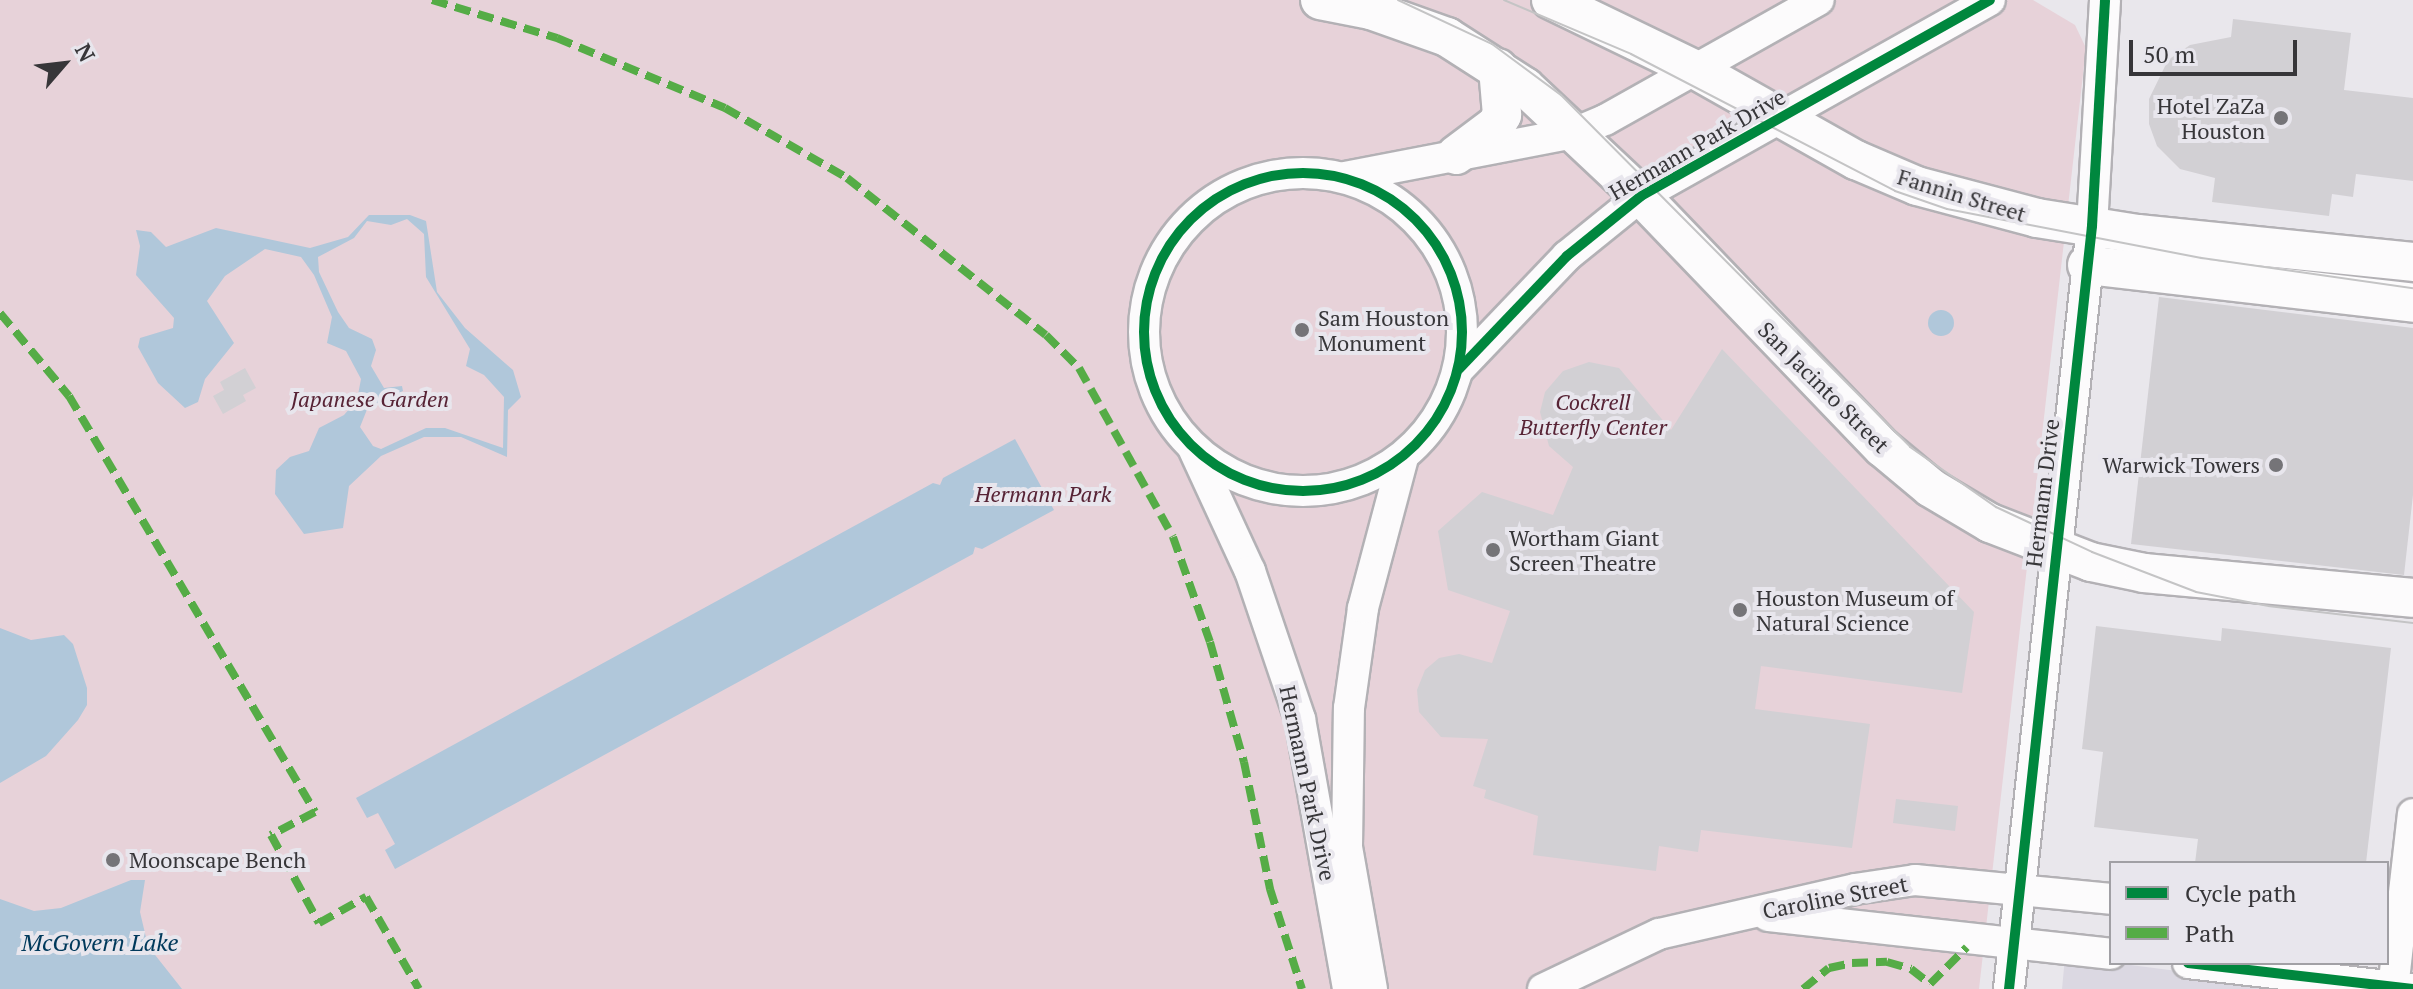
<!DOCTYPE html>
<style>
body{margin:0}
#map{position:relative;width:2413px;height:989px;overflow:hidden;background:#e9e7ec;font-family:"PT Serif",serif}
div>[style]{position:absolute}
.built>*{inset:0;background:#dbd8e2}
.green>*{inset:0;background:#e7d2d9}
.water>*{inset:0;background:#b0c7da}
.round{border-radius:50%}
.building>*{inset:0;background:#d2d0d4}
.roads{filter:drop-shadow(2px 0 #b3b1b5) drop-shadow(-2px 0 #b3b1b5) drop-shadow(0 2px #b3b1b5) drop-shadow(0 -2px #b3b1b5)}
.minor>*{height:30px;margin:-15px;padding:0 15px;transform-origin:15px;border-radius:15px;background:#fcfbfc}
.minor>.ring{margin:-15px;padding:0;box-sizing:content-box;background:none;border:30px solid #fcfbfc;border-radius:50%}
.major>*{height:38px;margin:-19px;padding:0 19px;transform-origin:19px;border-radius:19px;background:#fcfbfc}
.tram>*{height:2px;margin:-1px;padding:0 1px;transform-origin:1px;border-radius:1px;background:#c4c4c5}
.quiet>*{height:8px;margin-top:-4px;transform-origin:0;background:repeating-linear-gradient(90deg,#55ac46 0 16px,transparent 0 24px)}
.cycleway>*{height:10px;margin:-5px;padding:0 5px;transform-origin:5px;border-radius:5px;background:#00873e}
.cycleway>.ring{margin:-5px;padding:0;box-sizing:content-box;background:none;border:10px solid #00873e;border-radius:50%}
.dots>*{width:22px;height:22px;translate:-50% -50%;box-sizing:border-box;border:4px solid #e8e6ed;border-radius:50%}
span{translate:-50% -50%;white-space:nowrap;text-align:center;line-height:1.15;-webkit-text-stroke:8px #e8e6ed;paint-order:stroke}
.poi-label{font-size:22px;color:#373639}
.right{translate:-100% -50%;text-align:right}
.left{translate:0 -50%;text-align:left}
.street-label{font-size:22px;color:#373639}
.park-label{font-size:22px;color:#572335;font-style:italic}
.water-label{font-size:24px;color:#00395b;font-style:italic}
.legend{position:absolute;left:2109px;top:861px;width:280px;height:104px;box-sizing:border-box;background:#e8e6ed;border:2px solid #a1a0a5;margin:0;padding:10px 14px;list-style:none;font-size:24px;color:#373639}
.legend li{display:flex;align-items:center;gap:16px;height:40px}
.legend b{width:40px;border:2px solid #a1a0a5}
.north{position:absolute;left:24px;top:24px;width:80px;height:80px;-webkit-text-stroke:6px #e8e6ed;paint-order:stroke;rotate:62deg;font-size:22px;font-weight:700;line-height:32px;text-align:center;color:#373639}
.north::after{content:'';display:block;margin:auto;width:28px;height:36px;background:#373639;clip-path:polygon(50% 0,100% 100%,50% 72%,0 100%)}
.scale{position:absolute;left:2129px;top:40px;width:168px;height:36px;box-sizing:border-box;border:4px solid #373639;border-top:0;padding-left:10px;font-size:24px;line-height:28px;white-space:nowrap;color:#373639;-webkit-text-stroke:6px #e8e6ed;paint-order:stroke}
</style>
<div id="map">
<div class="built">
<div style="clip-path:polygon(2065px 957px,2115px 963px,2318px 989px,2062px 989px)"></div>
</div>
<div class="green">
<div style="clip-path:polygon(0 0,2033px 0,2075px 25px,2086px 48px,1979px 989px,0 989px)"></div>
</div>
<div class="water">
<div style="clip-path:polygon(evenodd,369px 215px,410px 215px,426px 221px,437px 292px,465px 328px,513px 370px,521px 397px,508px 410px,507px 457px,461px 437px,424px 437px,381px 456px,349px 486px,343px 528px,304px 534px,275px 494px,276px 470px,290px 457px,309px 451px,319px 428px,344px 415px,357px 400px,361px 379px,346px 351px,327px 343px,332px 317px,314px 275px,301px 257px,265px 249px,225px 276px,207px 301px,234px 343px,205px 379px,198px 402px,185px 408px,158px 383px,138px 347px,140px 338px,173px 328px,174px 318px,136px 275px,140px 246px,136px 230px,151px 232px,166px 247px,216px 228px,310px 248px,348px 237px,369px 215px,407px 219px,424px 234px,426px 277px,470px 349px,466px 366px,484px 375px,504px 397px,503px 448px,445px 428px,426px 428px,381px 449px,373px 446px,360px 427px,368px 407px,403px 391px,402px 386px,384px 388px,371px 366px,376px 350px,372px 339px,349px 328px,338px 312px,319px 272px,318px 257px,354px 238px,367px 221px,391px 225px,407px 219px)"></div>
<div class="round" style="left:1928px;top:310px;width:26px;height:26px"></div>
<div style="clip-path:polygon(1015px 439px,1054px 510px,982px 549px,975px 547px,973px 554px,395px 869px,385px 850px,395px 844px,378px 813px,367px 818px,356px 798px,933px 483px,940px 485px,943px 478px)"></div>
<div style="clip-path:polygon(0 628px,31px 640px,64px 635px,73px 644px,87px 688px,87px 705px,78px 720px,46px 756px,0 783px)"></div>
<div style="clip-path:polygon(131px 880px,145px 880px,140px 912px,148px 946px,182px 989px,0 989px,0 899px,34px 911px,61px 908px)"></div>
</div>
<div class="building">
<div style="clip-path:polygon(2233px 19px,2351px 33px,2344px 90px,2413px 98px,2413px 181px,2356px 174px,2353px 197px,2332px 194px,2329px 216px,2212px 202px,2215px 178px,2180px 169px,2157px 146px,2149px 124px,2149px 99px,2168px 60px,2190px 45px,2231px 37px)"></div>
<div style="clip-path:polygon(2159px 297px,2413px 328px,2413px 495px,2404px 575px,2131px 544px)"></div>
<div style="clip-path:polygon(1722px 349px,1974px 612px,1962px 693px,1761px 666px,1755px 709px,1870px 724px,1852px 848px,1701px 830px,1698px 852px,1659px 846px,1656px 871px,1533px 855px,1538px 816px,1484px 798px,1486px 790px,1473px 786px,1488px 739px,1441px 737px,1419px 712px,1417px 690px,1425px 670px,1439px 658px,1459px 654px,1492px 663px,1510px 611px,1448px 590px,1438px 531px,1482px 492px,1553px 515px,1573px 467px,1549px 446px,1540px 412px,1545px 392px,1563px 371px,1589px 362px,1619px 368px,1671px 430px)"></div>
<div style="clip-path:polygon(245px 368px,256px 388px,243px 395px,246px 401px,223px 414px,213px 396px,224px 390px,220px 382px)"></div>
<div style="clip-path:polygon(2096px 626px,2221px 641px,2222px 628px,2391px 648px,2366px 863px,2195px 863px,2198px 839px,2094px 827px,2103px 752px,2082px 749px)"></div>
<div style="clip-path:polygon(1896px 799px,1958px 806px,1955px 831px,1893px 823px)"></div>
</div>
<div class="roads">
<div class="minor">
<div class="ring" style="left:1144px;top:173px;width:288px;height:288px"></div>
<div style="left:1345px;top:177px;width:233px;rotate:-10.9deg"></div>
<div style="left:1574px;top:133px;width:34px;rotate:-23deg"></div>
<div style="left:1605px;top:120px;width:245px;rotate:-29.3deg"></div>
<div style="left:1459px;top:369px;width:156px;rotate:-46.3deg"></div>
<div style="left:1567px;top:256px;width:95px;rotate:-39deg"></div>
<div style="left:1641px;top:196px;width:400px;rotate:-29.3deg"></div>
<div style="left:1194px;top:450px;width:133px;rotate:65.2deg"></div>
<div style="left:1250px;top:571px;width:156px;rotate:71.3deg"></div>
<div style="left:1300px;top:719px;width:274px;rotate:79.9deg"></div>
<div style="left:1768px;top:916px;width:345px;rotate:6.3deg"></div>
<div style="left:2188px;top:963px;width:226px;rotate:6.6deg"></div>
<div style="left:1372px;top:989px;width:144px;rotate:-100deg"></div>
<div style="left:1347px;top:847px;width:139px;rotate:-89.2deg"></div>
<div style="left:1349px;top:708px;width:101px;rotate:-82deg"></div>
<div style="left:1363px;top:608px;width:155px;rotate:-75.1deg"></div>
<div style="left:1543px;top:989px;width:128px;rotate:-25.4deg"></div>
<div style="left:1659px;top:934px;width:201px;rotate:-12.9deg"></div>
<div style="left:1855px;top:889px;width:61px;rotate:-8.5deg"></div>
<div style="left:1915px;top:880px;width:197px;rotate:5.5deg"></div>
<div style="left:2009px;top:989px;width:768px;rotate:-83.79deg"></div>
<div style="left:2092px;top:226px;width:226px;rotate:-86.7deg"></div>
<div style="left:2393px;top:989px;width:176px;rotate:-83.5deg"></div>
</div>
<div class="major">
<div style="left:1320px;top:0;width:52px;rotate:11.1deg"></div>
<div style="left:1371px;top:10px;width:81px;rotate:19.6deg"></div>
<div style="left:1447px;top:37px;width:93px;rotate:32.7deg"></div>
<div style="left:1525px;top:87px;width:159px;rotate:43.2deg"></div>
<div style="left:1641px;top:196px;width:349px;rotate:46.2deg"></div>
<div style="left:1883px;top:448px;width:62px;rotate:39.8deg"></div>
<div style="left:1931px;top:488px;width:69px;rotate:30.7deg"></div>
<div style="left:1990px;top:523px;width:108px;rotate:21.1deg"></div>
<div style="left:2091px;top:562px;width:54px;rotate:11.7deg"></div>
<div style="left:2144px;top:573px;width:270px;rotate:5.3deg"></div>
<div style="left:1551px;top:0;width:161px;rotate:25.8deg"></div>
<div style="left:1696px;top:70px;width:184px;rotate:29.4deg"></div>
<div style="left:1856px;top:160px;width:66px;rotate:23.1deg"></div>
<div style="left:1917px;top:186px;width:124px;rotate:14.9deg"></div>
<div style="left:2037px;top:218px;width:102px;rotate:9deg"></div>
<div style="left:2138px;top:234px;width:276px;rotate:5.8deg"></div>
<div style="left:1456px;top:155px;width:50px;rotate:-36.9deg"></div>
<div style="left:1496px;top:125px;width:12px;rotate:-59deg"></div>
<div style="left:1502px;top:115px;width:47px;rotate:-94.9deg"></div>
<div style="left:2087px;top:265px;width:328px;rotate:6.6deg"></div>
</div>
</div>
<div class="tram">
<div style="left:1398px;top:0;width:104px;rotate:25.1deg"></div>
<div style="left:1492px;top:44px;width:86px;rotate:36.5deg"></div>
<div style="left:1561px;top:95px;width:496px;rotate:45.2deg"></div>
<div style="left:1910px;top:447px;width:105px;rotate:34.9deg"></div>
<div style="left:1996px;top:507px;width:106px;rotate:25.1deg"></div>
<div style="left:2092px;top:552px;width:111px;rotate:21deg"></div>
<div style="left:2196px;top:592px;width:74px;rotate:10.9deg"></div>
<div style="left:2269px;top:606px;width:145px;rotate:6.7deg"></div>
<div style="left:1504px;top:0;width:138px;rotate:23deg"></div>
<div style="left:1631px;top:54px;width:297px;rotate:27.4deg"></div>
<div style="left:1895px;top:191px;width:55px;rotate:19.1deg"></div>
<div style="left:1947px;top:209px;width:259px;rotate:10.9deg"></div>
<div style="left:2201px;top:258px;width:214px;rotate:8.1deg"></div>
</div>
<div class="quiet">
<div style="left:432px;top:0;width:131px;rotate:16.9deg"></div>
<div style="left:557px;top:38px;width:182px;rotate:22.6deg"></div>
<div style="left:725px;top:108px;width:141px;rotate:29.8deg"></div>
<div style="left:847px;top:178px;width:253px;rotate:38.3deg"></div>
<div style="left:1046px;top:335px;width:47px;rotate:45deg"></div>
<div style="left:1079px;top:368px;width:193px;rotate:60.9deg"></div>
<div style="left:1173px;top:537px;width:111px;rotate:70.6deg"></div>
<div style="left:1210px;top:642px;width:125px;rotate:74.2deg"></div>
<div style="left:1244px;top:762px;width:130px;rotate:78.4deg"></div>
<div style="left:1270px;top:889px;width:105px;rotate:72.3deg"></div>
<div style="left:0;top:313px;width:108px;rotate:50.3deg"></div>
<div style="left:69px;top:396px;width:483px;rotate:59.4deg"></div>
<div style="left:315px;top:812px;width:50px;rotate:152.4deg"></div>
<div style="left:271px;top:835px;width:100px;rotate:61.4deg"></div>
<div style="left:319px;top:923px;width:54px;rotate:-29deg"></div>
<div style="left:366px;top:897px;width:106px;rotate:60.1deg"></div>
<div style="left:1803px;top:989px;width:33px;rotate:-39deg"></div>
<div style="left:1829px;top:968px;width:24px;rotate:-12deg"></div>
<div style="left:1852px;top:963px;width:35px;rotate:-2deg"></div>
<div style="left:1887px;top:962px;width:25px;rotate:16deg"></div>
<div style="left:1911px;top:969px;width:24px;rotate:38deg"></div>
<div style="left:1930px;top:984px;width:52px;rotate:-45deg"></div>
</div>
<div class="cycleway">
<div class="ring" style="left:1144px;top:173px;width:308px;height:308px"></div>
<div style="left:1459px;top:369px;width:156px;rotate:-46.3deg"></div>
<div style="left:1567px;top:256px;width:95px;rotate:-39deg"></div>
<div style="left:1641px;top:196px;width:400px;rotate:-29.3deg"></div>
<div style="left:2188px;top:963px;width:226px;rotate:6.6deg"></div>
<div style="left:2009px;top:989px;width:768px;rotate:-83.79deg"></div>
<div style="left:2092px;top:226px;width:226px;rotate:-86.7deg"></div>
</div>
<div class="dots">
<div style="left:2281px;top:118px;background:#757478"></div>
<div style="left:1302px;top:330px;background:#757478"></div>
<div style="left:2276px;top:465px;background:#757478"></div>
<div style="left:1493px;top:550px;background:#757478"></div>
<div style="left:1740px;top:610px;background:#757478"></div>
<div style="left:113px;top:860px;background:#757478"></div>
</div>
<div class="poi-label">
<span class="right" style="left:2265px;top:118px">Hotel ZaZa<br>Houston</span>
<span class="left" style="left:1318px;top:330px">Sam Houston<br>Monument</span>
<span class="right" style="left:2260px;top:465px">Warwick Towers</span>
<span class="left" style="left:1509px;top:550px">Wortham Giant<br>Screen Theatre</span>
<span class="left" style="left:1756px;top:610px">Houston Museum of<br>Natural Science</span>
<span class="left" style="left:129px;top:860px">Moonscape Bench</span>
</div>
<div class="street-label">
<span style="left:1697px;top:144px;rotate:-30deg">Hermann Park Drive</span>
<span style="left:1962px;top:195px;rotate:17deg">Fannin Street</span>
<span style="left:1824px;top:387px;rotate:45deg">San Jacinto Street</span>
<span style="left:2042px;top:493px;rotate:-83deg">Hermann Drive</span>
<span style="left:1308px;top:783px;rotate:78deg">Hermann Park Drive</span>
<span style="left:1835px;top:897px;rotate:-11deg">Caroline Street</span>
</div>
<div class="park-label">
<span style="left:370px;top:399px">Japanese Garden</span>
<span style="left:1593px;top:414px">Cockrell<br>Butterfly Center</span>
<span style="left:1043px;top:494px">Hermann Park</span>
</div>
<div class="water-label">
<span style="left:100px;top:943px">McGovern Lake</span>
</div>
<ul class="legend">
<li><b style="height:10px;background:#00873e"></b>Cycle path</li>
<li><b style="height:10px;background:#55ac46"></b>Path</li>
</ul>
<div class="north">N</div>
<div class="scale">50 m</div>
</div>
